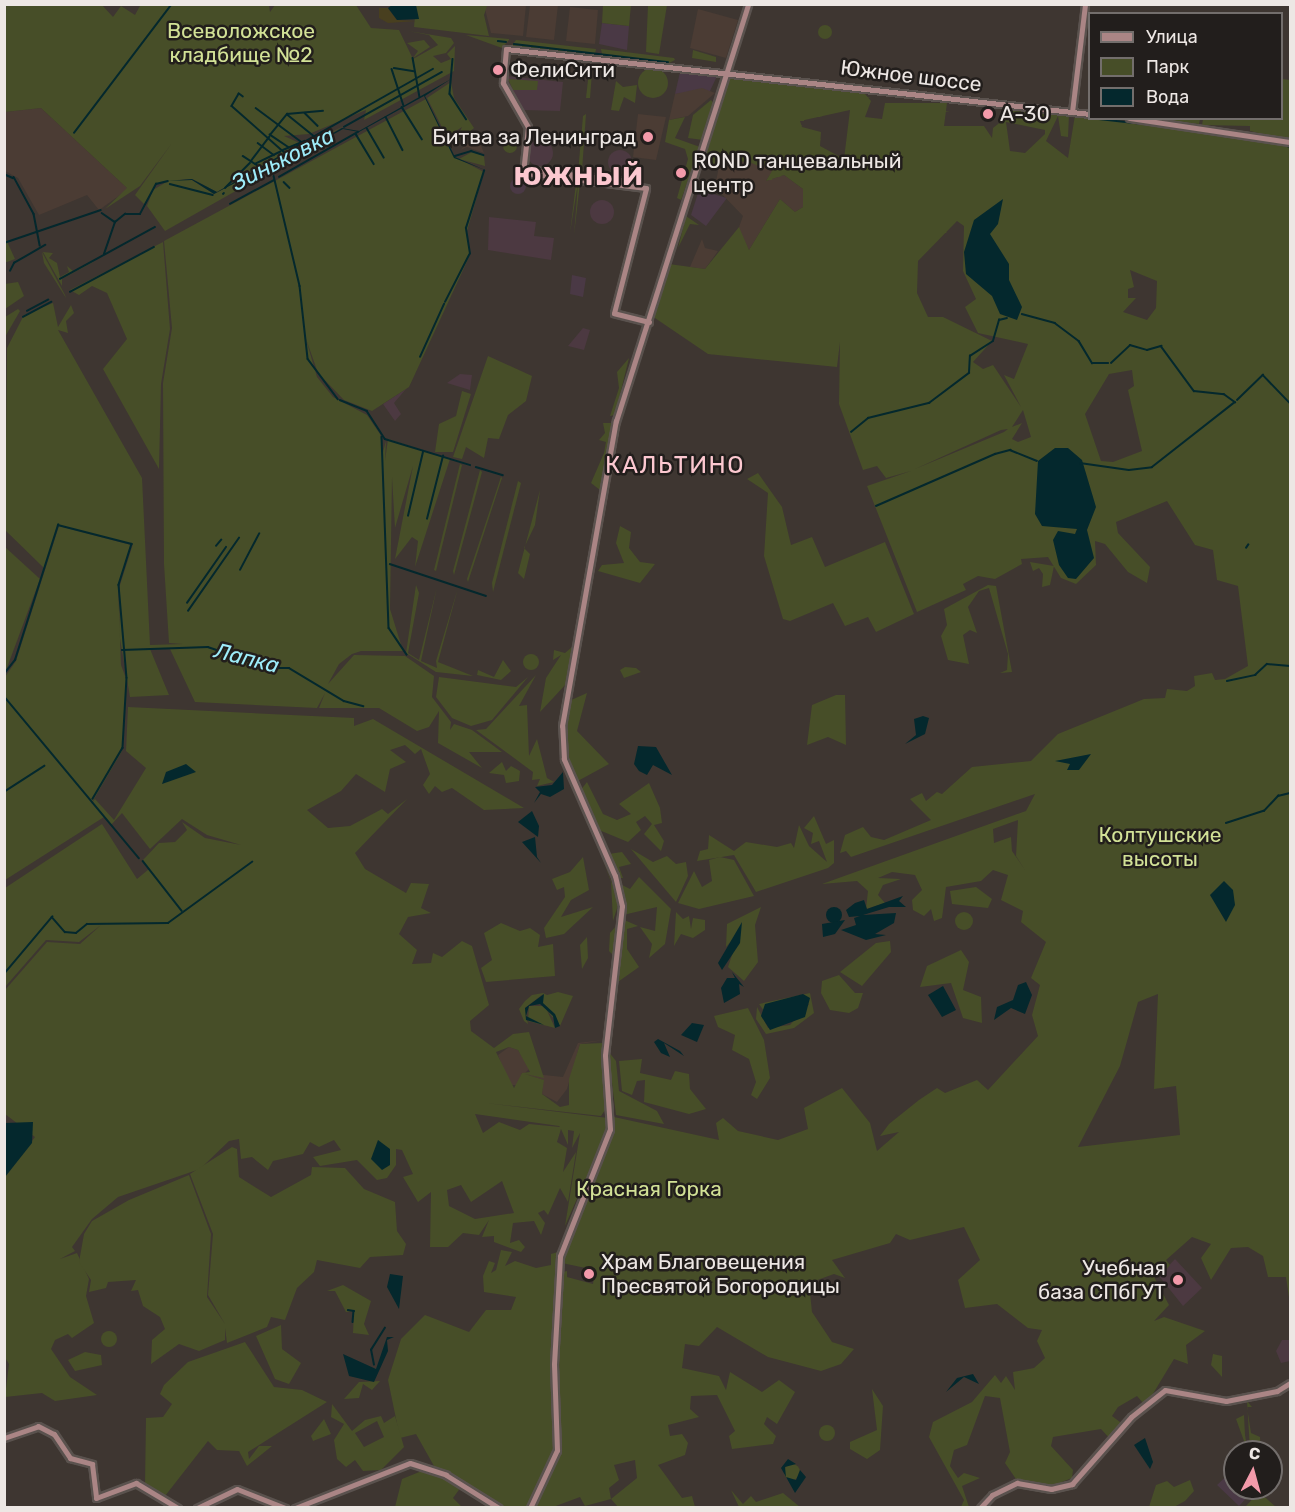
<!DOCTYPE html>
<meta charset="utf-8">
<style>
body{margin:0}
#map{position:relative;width:1295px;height:1512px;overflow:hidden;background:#3e3631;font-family:Rubik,sans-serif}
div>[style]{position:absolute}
.commercial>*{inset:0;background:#4a3945}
.round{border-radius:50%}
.built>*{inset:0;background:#4b3c34}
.education>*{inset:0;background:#4c3941}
.green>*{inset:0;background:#474e28}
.sand>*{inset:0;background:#483f1f}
.water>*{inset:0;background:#04282d}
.stream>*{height:1.5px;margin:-0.75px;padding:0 0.75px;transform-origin:0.75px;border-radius:0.75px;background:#04282d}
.roads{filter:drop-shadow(2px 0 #5a524e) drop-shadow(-2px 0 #5a524e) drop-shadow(0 2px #5a524e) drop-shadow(0 -2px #5a524e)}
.secondary>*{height:5px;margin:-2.5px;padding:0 2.5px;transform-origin:2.5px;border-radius:2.5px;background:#aa8585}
.dots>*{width:16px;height:16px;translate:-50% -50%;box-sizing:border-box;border:3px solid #221e1c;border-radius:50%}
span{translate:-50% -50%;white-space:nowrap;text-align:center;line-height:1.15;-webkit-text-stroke:5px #221e1c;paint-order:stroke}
.park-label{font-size:21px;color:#d2e196}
.poi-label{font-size:21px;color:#ede7e4}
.left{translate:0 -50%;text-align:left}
.right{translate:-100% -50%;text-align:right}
.street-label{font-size:21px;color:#ede7e4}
.water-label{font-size:22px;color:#9eecf9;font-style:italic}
.quarter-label{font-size:24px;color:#fcc8d0;letter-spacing:1.5px}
.district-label{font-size:27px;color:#fcc8d0;font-weight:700;letter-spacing:1.5px}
.frame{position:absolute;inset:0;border:6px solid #ede7e4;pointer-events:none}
.legend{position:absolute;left:1088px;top:12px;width:195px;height:108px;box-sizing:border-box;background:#221e1c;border:2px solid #736e6c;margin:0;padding:8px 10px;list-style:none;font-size:18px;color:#ede7e4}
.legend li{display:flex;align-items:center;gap:12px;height:30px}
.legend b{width:30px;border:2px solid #736e6c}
.north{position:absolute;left:1223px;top:1440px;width:60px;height:60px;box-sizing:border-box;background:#221e1c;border:2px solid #736e6c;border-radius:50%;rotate:6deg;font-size:16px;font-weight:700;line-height:24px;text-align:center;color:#ede7e4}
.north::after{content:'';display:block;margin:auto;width:21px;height:27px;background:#f39aaa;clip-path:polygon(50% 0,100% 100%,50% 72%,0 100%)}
</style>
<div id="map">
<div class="commercial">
<div style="clip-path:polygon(602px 23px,629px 26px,627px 50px,599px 44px)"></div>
<div style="clip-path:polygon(698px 70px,717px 76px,710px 91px,675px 94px,680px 72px)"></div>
<div class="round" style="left:510px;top:178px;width:16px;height:16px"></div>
<div style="clip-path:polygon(699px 190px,727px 198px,706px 226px,691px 215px)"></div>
<div style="clip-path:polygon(572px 275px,586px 278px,583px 297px,570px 294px)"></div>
<div style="clip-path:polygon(1235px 1468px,1235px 1488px,1255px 1489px,1239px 1506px,1217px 1485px)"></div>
</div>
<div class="built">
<div style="clip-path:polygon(484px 5px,526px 5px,523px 36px,491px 33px)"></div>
<div style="clip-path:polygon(530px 5px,558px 5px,554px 40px,526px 37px)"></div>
<div style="clip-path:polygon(570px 7px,598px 10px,595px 44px,566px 41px)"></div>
<div style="clip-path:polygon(698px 9px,738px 20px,726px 58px,690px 48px)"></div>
<div style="clip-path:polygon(702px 88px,715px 93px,688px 116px,669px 120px,675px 94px)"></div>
<div style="clip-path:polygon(41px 108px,127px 188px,127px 190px,99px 210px,87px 195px,39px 215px,18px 178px,5px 171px,5px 112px)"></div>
<div style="clip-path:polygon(638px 114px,666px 117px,656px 160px,633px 157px)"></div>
<div style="clip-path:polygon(477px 136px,484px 153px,467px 147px,460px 150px)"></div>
<div style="clip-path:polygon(747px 161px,768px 161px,776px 166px,766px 181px,784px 175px,803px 189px,804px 197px,803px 207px,795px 212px,780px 199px,749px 250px,738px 230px,743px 216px,715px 187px,719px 166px)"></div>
<div style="clip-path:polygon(702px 239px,705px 248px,718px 251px,705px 269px,690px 267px)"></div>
<div style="clip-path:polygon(604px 1040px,580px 1044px,567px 1089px,557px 1102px,542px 1094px,543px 1080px,522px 1073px,519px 1085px,509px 1085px,498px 1055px,509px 1047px,518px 1050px,530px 1068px,525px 1073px,563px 1077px,578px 1043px)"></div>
</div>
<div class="education">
<div style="clip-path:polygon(506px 76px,563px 82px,560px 111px,523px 110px)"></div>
<div class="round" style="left:527px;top:140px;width:26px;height:26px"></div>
<div class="round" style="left:608px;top:150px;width:24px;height:24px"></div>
<div class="round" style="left:590px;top:200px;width:24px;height:24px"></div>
<div style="clip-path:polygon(489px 217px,536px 222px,534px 236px,554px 238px,551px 260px,488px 250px)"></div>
<div style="clip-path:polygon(583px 328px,590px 330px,584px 350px,568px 346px)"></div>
<div style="clip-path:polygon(460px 374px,472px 375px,470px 390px,447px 383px)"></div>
<div style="clip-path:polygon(406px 389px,394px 403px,401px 414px,395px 421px,383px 404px)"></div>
<div style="clip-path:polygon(1175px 1259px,1202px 1288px,1183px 1306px,1159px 1276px)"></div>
<div style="clip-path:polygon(1282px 1340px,1290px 1340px,1290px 1361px,1281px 1363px,1276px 1351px)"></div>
</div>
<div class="green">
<div style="clip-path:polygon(141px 4px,269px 5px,270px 12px,275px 5px,356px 5px,371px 28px,399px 30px,413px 59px,438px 45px,429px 35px,408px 31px,451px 38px,454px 43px,446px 53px,433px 56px,441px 63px,451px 59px,447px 54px,455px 46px,454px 71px,364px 120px,366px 110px,309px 134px,284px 136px,304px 145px,344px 126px,296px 154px,281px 155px,217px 192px,192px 179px,178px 180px,192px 180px,214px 194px,282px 156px,296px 155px,308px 150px,165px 231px,147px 206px,153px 190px,168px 181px,156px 184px,144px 204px,135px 195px,172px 143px,140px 186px,105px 209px,127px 188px,41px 108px,5px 112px,4px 5px,102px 5px,113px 17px,121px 6px,135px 15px)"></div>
<div style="clip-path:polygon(416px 5px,498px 5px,487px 6px,484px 15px,489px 36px,414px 27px)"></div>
<div style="clip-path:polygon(603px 5px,631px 5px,629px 26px,602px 23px)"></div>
<div style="clip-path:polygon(648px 5px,667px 5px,659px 54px,646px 52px)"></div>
<div class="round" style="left:818px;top:25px;width:14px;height:14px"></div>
<div style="clip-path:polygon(466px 35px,509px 39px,509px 40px,502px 48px)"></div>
<div style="clip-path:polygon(424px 40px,430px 47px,413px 58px,418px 51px,407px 43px)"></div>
<div style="clip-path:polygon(516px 40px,596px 49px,595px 54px,510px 48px)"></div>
<div style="clip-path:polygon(601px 49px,674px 58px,675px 60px,663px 66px,603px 59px)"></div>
<div style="clip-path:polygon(693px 50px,716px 57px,716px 62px,692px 58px)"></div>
<div style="clip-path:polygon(593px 60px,590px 98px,586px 98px,590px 62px)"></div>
<div class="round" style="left:638px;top:68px;width:30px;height:30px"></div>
<div style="clip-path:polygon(evenodd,731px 73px,860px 88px,871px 101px,865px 117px,882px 119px,885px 103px,947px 103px,944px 126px,984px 126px,992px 138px,993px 128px,1008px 116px,1006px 107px,1069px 115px,1068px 137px,1061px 136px,1058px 116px,1046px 141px,1068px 158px,1075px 115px,1290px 144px,1290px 1304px,1286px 1277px,1268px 1277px,1263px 1256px,1248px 1247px,1231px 1248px,1211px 1280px,1201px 1258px,1211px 1244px,1192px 1237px,1166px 1260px,1170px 1265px,1165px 1271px,1152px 1273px,1169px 1305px,1154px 1321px,1164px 1317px,1205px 1331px,1186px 1345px,1188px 1364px,1174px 1359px,1151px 1397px,1143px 1403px,1137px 1396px,1118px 1407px,1112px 1416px,1124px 1425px,1112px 1441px,1101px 1429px,1053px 1437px,1051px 1446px,1073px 1470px,1072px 1478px,1049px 1487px,1018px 1482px,1005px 1463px,1010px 1452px,1000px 1398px,985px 1396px,967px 1445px,954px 1450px,950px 1466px,958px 1478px,964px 1473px,980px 1478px,962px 1486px,969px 1507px,961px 1507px,964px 1500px,929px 1437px,933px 1422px,972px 1402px,995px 1375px,1001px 1383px,1006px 1376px,1015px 1390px,1013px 1372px,1034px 1368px,1045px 1358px,1037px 1341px,1042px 1330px,1028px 1328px,997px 1304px,965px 1308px,958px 1280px,980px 1260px,964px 1227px,910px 1240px,896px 1234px,890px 1243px,832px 1260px,845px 1278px,834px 1274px,809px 1283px,812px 1312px,832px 1342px,854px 1349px,841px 1364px,821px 1371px,768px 1357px,717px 1327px,699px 1346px,685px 1344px,682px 1368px,719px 1376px,726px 1390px,730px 1372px,762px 1392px,779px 1380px,795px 1392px,777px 1424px,767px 1417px,764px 1424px,776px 1436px,773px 1444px,732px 1449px,729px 1436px,735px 1431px,717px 1395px,691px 1396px,690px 1409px,699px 1417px,668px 1425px,670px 1436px,682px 1434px,688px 1443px,685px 1455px,658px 1465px,682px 1498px,692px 1496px,695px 1507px,618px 1507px,611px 1499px,585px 1506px,580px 1497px,553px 1507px,533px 1507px,556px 1457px,527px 1507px,501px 1507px,461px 1487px,453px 1498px,462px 1507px,395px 1507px,402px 1479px,434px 1466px,416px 1434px,400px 1438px,388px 1380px,401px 1339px,425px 1315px,469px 1332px,486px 1310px,511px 1310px,516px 1297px,484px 1292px,483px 1276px,489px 1261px,495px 1263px,491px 1273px,496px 1270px,501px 1250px,512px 1252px,505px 1266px,515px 1261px,536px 1268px,551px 1265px,551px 1254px,558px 1252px,555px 1274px,567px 1271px,567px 1277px,593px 1284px,595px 1270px,562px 1263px,611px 1140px,614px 1117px,719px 1140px,716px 1123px,723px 1118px,738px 1131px,778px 1140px,808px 1129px,804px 1108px,842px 1088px,870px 1123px,877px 1151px,899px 1132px,880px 1136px,889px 1124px,919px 1100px,937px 1088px,945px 1093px,977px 1080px,988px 1090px,1038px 1036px,1032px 1015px,1040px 985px,1031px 978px,1046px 942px,1021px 922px,1023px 911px,1001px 900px,1008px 875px,993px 870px,981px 881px,946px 887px,942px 918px,934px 921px,931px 909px,924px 916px,913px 910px,912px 900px,922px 890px,915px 875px,892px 872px,878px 878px,901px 879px,883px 885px,878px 895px,885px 903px,866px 909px,868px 891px,857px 881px,822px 884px,1026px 811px,1035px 794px,851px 857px,846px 851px,840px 853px,845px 835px,863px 827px,871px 837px,884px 840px,931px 820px,910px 799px,922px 793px,926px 801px,937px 792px,942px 794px,972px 767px,1031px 761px,1058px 734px,1144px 699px,1165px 698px,1167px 689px,1187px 691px,1195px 686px,1194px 676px,1212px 673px,1215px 680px,1225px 679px,1248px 666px,1238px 586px,1217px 580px,1213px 550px,1195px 545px,1167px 501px,1116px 522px,1118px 533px,1150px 567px,1147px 583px,1128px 572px,1105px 544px,1095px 541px,1096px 565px,1076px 584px,1061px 578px,1048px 557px,1021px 559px,1022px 564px,995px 579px,978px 576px,963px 584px,966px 590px,917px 612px,867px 486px,911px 471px,886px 478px,877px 466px,863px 470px,839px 404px,840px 342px,837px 367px,708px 354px,652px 316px,669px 264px,705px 269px,739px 227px,749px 250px,780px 199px,795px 212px,803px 207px,803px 189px,784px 175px,766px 181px,775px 166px,768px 161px,763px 168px,747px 161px,719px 166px,703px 160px,731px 73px,850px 110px,844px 159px,820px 146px,821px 132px,802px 127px,800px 121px,850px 110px,731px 73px,1006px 122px,1045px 130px,1045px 134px,1025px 153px,1010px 151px,1006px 122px,731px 73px,957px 221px,964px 226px,963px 271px,976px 299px,965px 307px,978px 333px,1028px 344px,1014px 379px,1004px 375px,1021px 407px,993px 365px,983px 369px,973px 362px,992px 341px,943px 317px,928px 317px,917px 293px,918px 261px,957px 221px,731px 73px,1130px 270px,1157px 281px,1156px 308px,1147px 320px,1123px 312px,1136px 298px,1128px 298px,1128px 289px,1134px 287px,1130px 270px,731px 73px,1132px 370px,1134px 386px,1128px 390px,1142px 451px,1113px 462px,1101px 461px,1085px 414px,1109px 374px,1132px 370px,731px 73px,1023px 410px,1031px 437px,1018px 442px,1012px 439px,1022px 423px,1012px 427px,1023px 410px,731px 73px,1008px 429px,1004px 432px,915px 469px,1001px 430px,1008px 429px,731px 73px,1018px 820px,1016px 856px,1025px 870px,1012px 851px,1011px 837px,994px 843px,993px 829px,1018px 820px,731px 73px,1158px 994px,1154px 1089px,1176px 1086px,1180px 1135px,1078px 1147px,1120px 1066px,1138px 1002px,1158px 994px,731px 73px,635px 1460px,637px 1478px,611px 1499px,609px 1488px,619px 1480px,614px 1465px,635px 1460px)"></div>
<div style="clip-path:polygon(508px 79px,538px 81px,537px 90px,513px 90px)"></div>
<div style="clip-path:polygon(1282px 79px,1290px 80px,1290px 140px,1250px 131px,1250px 126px,1202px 125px,1203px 119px,1282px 118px)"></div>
<div style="clip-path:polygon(616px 81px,623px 87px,637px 85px,635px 103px,624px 97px,619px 111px,611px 110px)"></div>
<div style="clip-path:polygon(451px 82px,454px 98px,474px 128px,453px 146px,462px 127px,447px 137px,427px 98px)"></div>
<div style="clip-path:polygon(426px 99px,453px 156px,484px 172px,467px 231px,470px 255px,409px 387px,372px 411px,344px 400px,318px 373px,305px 336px,317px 377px,333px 397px,367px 415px,380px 434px,383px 452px,386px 441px,385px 461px,388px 439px,450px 459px,415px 567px,418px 541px,412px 537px,395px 559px,413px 466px,395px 528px,392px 477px,390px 609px,403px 651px,361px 651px,352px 654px,339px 664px,328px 684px,354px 655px,405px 656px,434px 676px,432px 697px,451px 722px,450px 730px,454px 724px,472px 730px,502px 752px,469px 752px,482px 768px,438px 743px,439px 711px,429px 727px,417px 731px,379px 708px,319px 708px,325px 693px,317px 708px,195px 702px,170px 649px,150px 649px,169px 695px,130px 697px,119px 633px,120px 585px,133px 544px,58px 525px,44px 568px,5px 530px,7px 348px,24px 315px,53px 303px,58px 327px,71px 305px,74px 313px,66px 321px,68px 333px,58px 330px,142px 478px,150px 645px,183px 644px,169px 643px,164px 564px,163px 383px,172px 328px,164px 241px)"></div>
<div style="clip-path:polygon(711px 100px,715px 105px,703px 140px,688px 138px,693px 115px)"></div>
<div style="clip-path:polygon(586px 114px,582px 171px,578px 173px,583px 116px)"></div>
<div style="clip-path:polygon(685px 117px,675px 138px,700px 147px,681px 200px,677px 198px,688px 159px,685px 149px,665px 142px,669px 120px)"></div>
<div style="clip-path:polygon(1152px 119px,1200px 118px,1200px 119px,1199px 124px)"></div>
<div class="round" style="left:503px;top:139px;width:14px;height:14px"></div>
<div style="clip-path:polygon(472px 152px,484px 156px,485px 166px,459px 159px)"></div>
<div style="clip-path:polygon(580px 181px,580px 183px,574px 235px,578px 183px,570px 233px,576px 183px)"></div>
<div style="clip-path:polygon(686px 216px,699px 225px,690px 224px,678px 248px)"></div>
<div style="clip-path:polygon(4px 235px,15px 259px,7px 262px,5px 262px)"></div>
<div style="clip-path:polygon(163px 242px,170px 329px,161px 384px,159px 469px,103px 369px,127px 339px,107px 293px,92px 286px,79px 295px,70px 290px)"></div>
<div style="clip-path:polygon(42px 252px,65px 295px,66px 298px,44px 263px)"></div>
<div style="clip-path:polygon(43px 252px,53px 253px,49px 258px,57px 263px,60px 277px,69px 272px,67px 266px,73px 271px,97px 260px,62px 279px,62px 286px)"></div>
<div style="clip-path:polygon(18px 282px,24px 296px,5px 309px,5px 284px)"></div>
<div style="clip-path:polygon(18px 309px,20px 311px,5px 337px,5px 317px)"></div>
<div style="clip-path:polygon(488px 356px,532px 376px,526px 401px,508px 415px,499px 439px,488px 438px,484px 458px,466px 447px,462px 459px,453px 457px)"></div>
<div style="clip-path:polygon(629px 358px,615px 415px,610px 416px,619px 388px,617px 372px)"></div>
<div style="clip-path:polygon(462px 391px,471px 394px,453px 452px,435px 452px,439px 424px,456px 416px)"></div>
<div style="clip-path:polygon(603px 423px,612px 423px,600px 490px,591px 483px,604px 453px,606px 442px,599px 440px,605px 433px)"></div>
<div style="clip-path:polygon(460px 464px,462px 465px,436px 571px,434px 570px)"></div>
<div style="clip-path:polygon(480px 470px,482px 472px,454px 575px,453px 571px)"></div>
<div style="clip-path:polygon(758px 473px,782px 507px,791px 545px,812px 537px,825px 567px,885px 542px,914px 614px,876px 632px,868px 617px,845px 626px,833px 603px,790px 621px,783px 619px,764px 556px,768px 493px,747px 479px)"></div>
<div style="clip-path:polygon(501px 477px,502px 478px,468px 582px,467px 579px)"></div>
<div style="clip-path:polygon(518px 481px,521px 483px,493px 592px,492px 583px)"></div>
<div style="clip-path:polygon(540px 490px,535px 525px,524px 548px,530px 554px,524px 579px,518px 573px)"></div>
<div style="clip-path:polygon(evenodd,59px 526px,131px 545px,118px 585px,121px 665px,127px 681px,122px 751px,91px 804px,95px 799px,114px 820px,146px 768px,126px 751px,128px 707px,354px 718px,354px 726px,373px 719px,524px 808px,484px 810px,452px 788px,442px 792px,435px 786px,429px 794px,423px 785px,430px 774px,421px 749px,415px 754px,405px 745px,390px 750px,406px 762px,390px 769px,385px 792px,356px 774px,341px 791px,307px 810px,328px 828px,350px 826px,382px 809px,388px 814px,407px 799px,355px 853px,365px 869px,406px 893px,411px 883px,429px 884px,421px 908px,431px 913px,408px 917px,399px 934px,417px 950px,412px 964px,431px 963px,433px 953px,442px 957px,462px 941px,472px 946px,489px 1005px,470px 1021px,471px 1031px,494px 1048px,513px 1034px,529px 1032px,544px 1078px,525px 1074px,544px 1080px,542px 1094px,560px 1107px,569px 1105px,569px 1079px,580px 1044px,603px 1043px,607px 1107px,601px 1116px,486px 1103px,608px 1118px,609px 1126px,565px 1226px,580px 1133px,572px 1148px,574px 1131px,568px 1130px,568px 1145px,561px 1129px,557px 1142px,567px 1148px,563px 1172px,576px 1152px,568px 1202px,560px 1188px,548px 1215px,544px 1210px,538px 1213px,545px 1223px,541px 1235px,534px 1221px,513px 1223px,510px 1243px,519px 1240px,525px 1247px,521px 1252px,494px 1242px,494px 1236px,482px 1237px,489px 1220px,479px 1235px,463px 1233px,448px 1247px,430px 1247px,431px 1192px,418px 1202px,403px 1177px,413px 1174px,402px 1150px,396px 1149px,396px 1165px,387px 1178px,377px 1180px,357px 1160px,320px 1166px,313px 1157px,341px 1150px,334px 1140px,319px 1147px,310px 1142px,303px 1154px,273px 1161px,268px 1170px,252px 1157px,241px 1159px,239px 1139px,229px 1141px,200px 1169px,118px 1197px,92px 1219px,72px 1247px,75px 1251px,60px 1259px,77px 1253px,89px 1279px,86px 1296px,94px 1323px,72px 1338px,68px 1334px,55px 1340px,51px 1349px,70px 1377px,97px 1395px,55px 1401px,42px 1393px,5px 1397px,9px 1364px,4px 1356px,5px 1177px,35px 1137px,5px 1114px,5px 990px,47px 942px,80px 944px,101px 925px,79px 942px,46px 940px,5px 987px,5px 888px,102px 824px,137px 879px,149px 869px,143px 860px,159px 843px,175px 842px,187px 830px,182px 822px,205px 838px,241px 845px,207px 835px,182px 819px,150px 849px,122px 813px,111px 825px,104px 817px,5px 880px,5px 677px,16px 661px,59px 526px,509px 1047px,518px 1050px,530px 1072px,522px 1073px,514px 1088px,496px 1052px,509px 1047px,59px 526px,475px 1114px,559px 1126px,560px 1127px,529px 1124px,520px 1130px,499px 1122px,483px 1133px,475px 1114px,59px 526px,502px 1181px,514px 1213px,475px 1219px,449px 1206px,447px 1190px,461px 1185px,471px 1202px,502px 1181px)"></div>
<div style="clip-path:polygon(620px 526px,631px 532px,629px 548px,640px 562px,655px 564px,640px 583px,598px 571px,602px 565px,624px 563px,616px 543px)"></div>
<div style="clip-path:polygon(5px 547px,40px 579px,5px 673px)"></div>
<div style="clip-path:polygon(1030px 562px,1054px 566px,1050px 585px,1042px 587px,1043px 574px,1039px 568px,1033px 571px)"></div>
<div style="clip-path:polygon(416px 585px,419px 593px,408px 653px,419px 660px,437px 587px,421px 661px,437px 668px,436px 661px,458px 588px,438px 662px,473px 676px,436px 672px,406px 653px)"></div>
<div style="clip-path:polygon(988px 585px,996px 586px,1012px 672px,1000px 673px,1007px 670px,1008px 654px,989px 588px,979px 591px,968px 607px,977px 633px,970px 630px,963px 635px,969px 664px,948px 660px,941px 636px,947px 625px,944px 609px)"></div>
<div style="clip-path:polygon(572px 647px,567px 683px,540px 712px,546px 678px,561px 655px,553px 660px,554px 650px,565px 653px)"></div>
<div class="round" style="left:523px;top:654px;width:16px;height:16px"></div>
<div style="clip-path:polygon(503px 660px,511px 671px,501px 680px,477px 675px,478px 670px,494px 677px)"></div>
<div style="clip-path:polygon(625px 667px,636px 668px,641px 672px,624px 678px,620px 670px)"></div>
<div style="clip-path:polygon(536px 675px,519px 706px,527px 705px,529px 756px,537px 739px,547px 778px,554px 782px,537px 786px,540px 779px,532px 780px,533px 772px,476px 730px,486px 729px)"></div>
<div style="clip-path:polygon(439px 677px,516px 687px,528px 677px,492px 720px,471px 726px,452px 718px,436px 697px)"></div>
<div style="clip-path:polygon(587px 693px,577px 731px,609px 764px,576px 782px,565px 751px,565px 721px,569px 701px)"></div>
<div style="clip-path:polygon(836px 695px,845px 695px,846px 745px,828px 737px,807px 745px,812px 705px)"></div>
<div style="clip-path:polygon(502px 762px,506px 771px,511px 766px,520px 771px,519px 781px,506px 783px,504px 775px,489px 773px)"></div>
<div style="clip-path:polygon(587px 782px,603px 814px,617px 820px,631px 814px,619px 804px,649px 783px,660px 808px,662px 823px,654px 825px,664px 841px,661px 851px,644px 834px,652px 824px,645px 816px,636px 822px,641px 830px,628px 842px,599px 830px,580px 791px)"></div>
<div style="clip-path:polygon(814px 816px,826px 844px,834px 840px,834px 863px,828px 868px,756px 892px,734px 855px,697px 861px,700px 851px,708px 849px,709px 835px,734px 851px,746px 842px,777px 847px,791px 843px,794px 848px,799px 825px,809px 846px,827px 862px,819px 841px,811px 844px,813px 833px,804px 828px)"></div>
<div style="clip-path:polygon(598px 846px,619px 902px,613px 921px,611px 882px)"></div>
<div style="clip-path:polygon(631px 849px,653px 862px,667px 856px,676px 864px,686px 862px,688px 876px,676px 902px)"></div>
<div style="clip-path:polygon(622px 852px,631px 864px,619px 867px,623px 878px,618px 878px,609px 854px)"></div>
<div style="clip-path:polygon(583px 857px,589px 890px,571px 900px,561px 917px,593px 907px,564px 934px,546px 938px,544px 928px,565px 897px,564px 887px,557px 890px,552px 879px,570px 872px)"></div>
<div style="clip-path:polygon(720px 857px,734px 860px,754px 896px,699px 909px,678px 903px,694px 871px,702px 887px,712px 881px,709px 860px)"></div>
<div style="clip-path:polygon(639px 877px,671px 909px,665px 944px,649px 958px,652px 944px,640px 927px,655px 931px,657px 907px,623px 915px,622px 885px,630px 889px)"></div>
<div style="clip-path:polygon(976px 887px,992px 899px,988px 908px,952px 904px,950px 891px)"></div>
<div style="clip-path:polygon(761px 907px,755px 925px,758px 962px,744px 981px,728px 967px,740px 931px,726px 947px,727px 924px)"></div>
<div style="clip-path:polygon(676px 912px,683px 919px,689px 916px,691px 929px,693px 918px,705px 920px,705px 930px,693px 938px,681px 934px,674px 946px)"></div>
<div class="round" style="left:955px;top:912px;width:18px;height:18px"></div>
<div style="clip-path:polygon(622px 919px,638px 926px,627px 929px,627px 949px,639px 967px,615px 984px)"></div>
<div style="clip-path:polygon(501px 923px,520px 931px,530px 928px,540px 935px,538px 947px,553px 944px,555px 976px,486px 982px,481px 968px,492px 960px,484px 933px)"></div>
<div style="clip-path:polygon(617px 925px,614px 956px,609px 951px,610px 933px)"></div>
<div style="clip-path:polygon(587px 937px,588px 958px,582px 969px,580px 945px)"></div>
<div style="clip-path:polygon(890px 941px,891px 952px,862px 986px,840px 972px,876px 943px)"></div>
<div style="clip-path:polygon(961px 950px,969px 962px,963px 990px,981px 997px,982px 1023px,963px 1018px,951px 983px,920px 987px,927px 966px)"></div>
<div style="clip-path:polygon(839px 975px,855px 993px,863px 993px,858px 1008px,849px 1013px,830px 1010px,821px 993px,822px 981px)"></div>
<div style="clip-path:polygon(558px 992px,573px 996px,560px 1026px,540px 1002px,543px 994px,525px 1008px,528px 1024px,524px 1021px,519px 1009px,525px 1001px,532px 995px,543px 993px,547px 995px)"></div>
<div style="clip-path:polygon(810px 993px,814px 1013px,794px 1028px,766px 1034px,756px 1019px,757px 1007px,768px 1028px,790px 1025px,809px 1004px,764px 1011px,759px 1004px)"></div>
<div style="clip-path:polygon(529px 1006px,545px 1006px,555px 1028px,528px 1021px)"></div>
<div style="clip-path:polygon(748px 1008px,764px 1040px,770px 1078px,757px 1099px,751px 1095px,756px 1082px,749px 1059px,732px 1050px,735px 1035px,718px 1027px,714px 1016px)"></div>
<div style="clip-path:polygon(608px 1051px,616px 1061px,619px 1091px,657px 1111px,664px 1124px,616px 1115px)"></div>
<div style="clip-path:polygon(642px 1059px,640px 1073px,671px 1080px,675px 1071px,689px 1074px,690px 1089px,706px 1109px,689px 1114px,644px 1102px,645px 1080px,637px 1081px,632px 1095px,622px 1091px,619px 1061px)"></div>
<div style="clip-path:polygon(232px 1147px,237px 1149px,239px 1177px,271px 1197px,311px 1175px,312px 1167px,345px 1168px,364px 1189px,395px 1202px,397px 1231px,406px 1244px,403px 1255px,370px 1257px,360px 1268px,317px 1260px,314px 1272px,297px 1288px,285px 1320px,271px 1317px,267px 1327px,227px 1343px,225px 1328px,225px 1340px,199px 1351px,179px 1344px,151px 1364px,152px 1340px,165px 1329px,160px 1317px,143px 1306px,138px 1290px,131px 1291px,136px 1280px,108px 1282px,106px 1288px,89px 1292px,91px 1280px,79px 1262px,84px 1234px,92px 1221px,129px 1200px,189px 1175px,211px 1234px,207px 1297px,225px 1324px,208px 1295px,213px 1234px,190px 1174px)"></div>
<div style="clip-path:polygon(343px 1285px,371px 1301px,364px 1324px,369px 1335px,353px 1333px,354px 1311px,346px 1312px,335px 1291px,327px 1291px)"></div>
<div style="clip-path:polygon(281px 1325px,282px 1349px,301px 1363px,289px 1384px,275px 1379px,256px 1336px)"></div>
<div class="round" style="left:101px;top:1331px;width:16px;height:16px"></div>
<div style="clip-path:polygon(245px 1342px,274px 1387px,302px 1390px,327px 1402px,248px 1452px,249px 1459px,259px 1446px,272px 1446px,247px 1466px,239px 1451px,217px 1450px,208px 1441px,165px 1496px,160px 1495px,145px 1485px,146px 1418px,163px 1417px,172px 1404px,160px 1394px,164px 1385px,188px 1362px)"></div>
<div style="clip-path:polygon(85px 1352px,101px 1355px,102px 1365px,75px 1371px,68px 1360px)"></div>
<div style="clip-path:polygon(1213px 1354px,1222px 1356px,1222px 1377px,1211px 1365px)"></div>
<div style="clip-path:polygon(380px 1381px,372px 1390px,363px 1384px,359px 1398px,344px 1399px,359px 1382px)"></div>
<div style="clip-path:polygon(872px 1389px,883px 1406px,880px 1450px,867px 1459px,850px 1449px,850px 1442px,877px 1430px)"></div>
<div style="clip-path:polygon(1247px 1401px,1252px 1407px,1247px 1407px,1251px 1433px,1260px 1437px,1261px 1452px,1250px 1450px)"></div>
<div style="clip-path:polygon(evenodd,332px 1404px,352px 1431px,365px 1420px,381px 1416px,384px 1423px,395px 1416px,404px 1447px,381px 1470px,363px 1471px,355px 1460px,346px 1467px,337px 1459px,334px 1440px,344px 1424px,331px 1417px,332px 1404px,377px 1421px,384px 1437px,364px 1447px,355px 1433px,377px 1421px)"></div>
<div style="clip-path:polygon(1244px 1415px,1245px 1435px,1248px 1452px,1236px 1419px)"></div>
<div style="clip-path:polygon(324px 1419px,331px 1434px,313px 1441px,311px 1436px)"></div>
<div class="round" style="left:819px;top:1425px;width:16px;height:16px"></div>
<div class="round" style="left:784px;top:1464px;width:16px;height:16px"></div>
<div style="clip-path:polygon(1190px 1480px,1194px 1491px,1185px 1501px,1174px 1507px,1149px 1507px,1156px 1485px,1167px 1481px,1174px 1487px)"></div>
<div style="clip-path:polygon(731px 1490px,743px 1504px,751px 1496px,756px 1502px,783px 1493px,800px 1507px,739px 1507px)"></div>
<div style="clip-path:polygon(1259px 1492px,1276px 1507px,1245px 1507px)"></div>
</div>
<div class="sand">
<div style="clip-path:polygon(379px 8px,388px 8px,397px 20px,416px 21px,388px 23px,379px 18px)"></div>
</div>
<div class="water">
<div style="clip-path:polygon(392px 5px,416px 5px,419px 19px,397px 20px,388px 8px)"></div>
<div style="clip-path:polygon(451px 79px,425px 96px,455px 157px,485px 170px,454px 158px,424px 96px,359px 132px,343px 129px,296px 155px,282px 156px,267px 165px,275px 177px,266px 165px,236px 183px,244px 190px,235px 183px,214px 194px,192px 180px,168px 181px,192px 179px,217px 192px,281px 155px,296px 154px,342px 128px,359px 131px)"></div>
<div style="clip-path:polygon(1003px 199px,998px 224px,990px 234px,1009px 264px,1009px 280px,1022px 307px,1017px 320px,1000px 314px,992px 296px,966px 274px,964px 252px,974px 220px)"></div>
<div style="clip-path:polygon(1055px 448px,1068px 448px,1082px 460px,1096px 507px,1087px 530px,1094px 558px,1076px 579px,1068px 578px,1059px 565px,1053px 540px,1058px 531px,1075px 534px,1077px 529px,1042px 526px,1035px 514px,1038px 461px)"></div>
<div style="clip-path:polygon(923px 716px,929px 718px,925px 734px,905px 744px,916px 735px,914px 719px)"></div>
<div style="clip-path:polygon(638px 746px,656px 747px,672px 775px,653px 765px,647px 775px,639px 771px,634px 764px)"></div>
<div style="clip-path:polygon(1091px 754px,1079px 770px,1067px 770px,1070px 764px,1055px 761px)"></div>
<div style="clip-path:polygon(186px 764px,196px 772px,162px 784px,166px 772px)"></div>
<div style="clip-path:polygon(563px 772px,564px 789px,550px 797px,541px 794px,534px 803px,540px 792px,535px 787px,552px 785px)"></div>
<div style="clip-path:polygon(532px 811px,539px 826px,538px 837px,518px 822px)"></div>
<div style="clip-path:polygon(535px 837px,537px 857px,541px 863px,522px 842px)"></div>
<div style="clip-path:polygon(1224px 881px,1233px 890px,1235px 905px,1226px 922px,1210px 895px)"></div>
<div style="clip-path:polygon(903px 896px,899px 901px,906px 907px,889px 907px,863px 915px,896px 913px,894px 923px,875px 934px,886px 935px,866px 940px,841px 930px,856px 925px,854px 918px,860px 916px,849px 917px,846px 910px,855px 903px,864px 900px,867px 909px)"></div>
<div class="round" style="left:826px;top:907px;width:16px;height:16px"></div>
<div style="clip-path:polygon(845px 920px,835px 934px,823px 937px,822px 924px)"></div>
<div style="clip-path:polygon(742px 922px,740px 943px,722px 970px,718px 963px)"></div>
<div style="clip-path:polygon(732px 972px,744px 987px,739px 984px,740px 994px,724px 1003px,721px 988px,727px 978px,735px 978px)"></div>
<div style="clip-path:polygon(1026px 982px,1032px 995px,1025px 1014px,1011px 1008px,994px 1020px,997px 1007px,1013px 1000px,1018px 985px)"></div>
<div style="clip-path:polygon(943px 986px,956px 1010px,942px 1017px,928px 995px)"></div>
<div style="clip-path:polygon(544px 994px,543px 1003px,555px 1014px,560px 1026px,555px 1028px,553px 1016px,540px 1004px,529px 1006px,526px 1016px,544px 1025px,526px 1020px,525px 1008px)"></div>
<div style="clip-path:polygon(803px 994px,810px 998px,805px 1017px,770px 1030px,761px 1016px,765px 1004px)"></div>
<div style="clip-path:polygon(692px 1023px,704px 1025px,697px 1042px,681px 1035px)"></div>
<div style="clip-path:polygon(658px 1039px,680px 1051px,684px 1056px,664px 1043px,670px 1057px,661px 1053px,654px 1042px)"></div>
<div style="clip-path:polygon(33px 1122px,32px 1143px,5px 1177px,5px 1123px)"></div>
<div style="clip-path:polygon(378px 1140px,390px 1149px,390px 1165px,382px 1170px,371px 1159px)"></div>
<div style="clip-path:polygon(390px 1274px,403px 1276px,399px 1309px,387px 1287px)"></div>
<div style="clip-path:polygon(387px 1337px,394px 1337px,387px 1340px,388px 1351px,374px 1382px,349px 1376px,343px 1354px,376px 1369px)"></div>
<div style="clip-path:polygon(973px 1374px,979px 1384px,964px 1377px,946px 1392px,957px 1378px)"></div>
<div style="clip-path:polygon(1145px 1438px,1153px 1462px,1150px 1469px,1134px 1445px)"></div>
<div style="clip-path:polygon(788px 1459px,796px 1464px,785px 1467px,786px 1477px,796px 1480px,800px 1470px,806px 1477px,795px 1493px,781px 1468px)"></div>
</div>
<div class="stream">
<div style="left:498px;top:41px;width:8px;rotate:7deg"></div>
<div style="left:514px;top:44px;width:155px;rotate:6.7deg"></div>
<div style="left:413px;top:58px;width:39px;rotate:80deg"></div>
<div style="left:453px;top:59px;width:35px;rotate:95deg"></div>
<div style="left:450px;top:94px;width:30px;rotate:57deg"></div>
<div style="left:394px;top:68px;width:20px;rotate:9deg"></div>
<div style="left:392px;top:69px;width:38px;rotate:72deg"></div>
<div style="left:243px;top:97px;width:5px;rotate:-143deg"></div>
<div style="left:239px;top:94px;width:14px;rotate:120deg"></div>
<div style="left:232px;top:106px;width:69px;rotate:41.5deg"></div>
<div style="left:402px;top:107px;width:38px;rotate:58deg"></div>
<div style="left:256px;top:108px;width:59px;rotate:36.7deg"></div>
<div style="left:305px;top:113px;width:18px;rotate:45deg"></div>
<div style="left:288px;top:115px;width:33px;rotate:39deg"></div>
<div style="left:386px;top:117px;width:37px;rotate:63deg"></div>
<div style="left:1099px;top:119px;width:89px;rotate:6.5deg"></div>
<div style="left:344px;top:127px;width:112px;rotate:-29.3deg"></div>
<div style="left:367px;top:128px;width:34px;rotate:60deg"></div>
<div style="left:74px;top:133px;width:162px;rotate:-52.8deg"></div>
<div style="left:356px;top:134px;width:35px;rotate:59deg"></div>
<div style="left:1275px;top:142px;width:16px;rotate:18deg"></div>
<div style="left:258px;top:143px;width:20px;rotate:37deg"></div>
<div style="left:289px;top:148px;width:23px;rotate:-146deg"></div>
<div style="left:270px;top:135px;width:27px;rotate:-51deg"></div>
<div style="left:287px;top:114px;width:36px;rotate:-5deg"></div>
<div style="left:283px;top:150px;width:23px;rotate:-23deg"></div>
<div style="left:285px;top:153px;width:170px;rotate:-29.6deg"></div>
<div style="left:243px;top:156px;width:20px;rotate:33deg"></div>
<div style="left:455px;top:156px;width:17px;rotate:-17deg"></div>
<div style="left:471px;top:151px;width:13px;rotate:18deg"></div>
<div style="left:251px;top:161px;width:30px;rotate:-53deg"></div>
<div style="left:255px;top:164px;width:28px;rotate:-26deg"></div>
<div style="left:4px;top:174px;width:10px;rotate:24deg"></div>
<div style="left:274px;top:176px;width:113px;rotate:76.7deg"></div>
<div style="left:300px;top:286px;width:73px;rotate:83.7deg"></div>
<div style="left:308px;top:359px;width:50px;rotate:53.1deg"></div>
<div style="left:14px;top:177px;width:42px;rotate:61.6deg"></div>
<div style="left:34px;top:214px;width:32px;rotate:79deg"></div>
<div style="left:279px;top:177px;width:91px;rotate:-29.7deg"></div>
<div style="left:284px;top:182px;width:8px;rotate:45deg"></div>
<div style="left:170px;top:184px;width:44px;rotate:14.3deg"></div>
<div style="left:225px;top:188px;width:35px;rotate:-45deg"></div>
<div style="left:223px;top:194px;width:1px;rotate:-45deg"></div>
<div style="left:230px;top:204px;width:50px;rotate:-28.6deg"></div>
<div style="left:102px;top:213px;width:16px;rotate:35deg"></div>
<div style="left:115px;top:222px;width:13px;rotate:-39deg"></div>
<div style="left:125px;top:214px;width:15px"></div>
<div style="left:140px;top:214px;width:34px;rotate:-62deg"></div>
<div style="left:156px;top:184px;width:12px;rotate:-14deg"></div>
<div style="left:4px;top:243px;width:102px;rotate:-18.8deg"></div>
<div style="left:104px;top:254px;width:34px;rotate:-71deg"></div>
<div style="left:470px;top:254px;width:26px;rotate:-99deg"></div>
<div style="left:466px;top:228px;width:60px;rotate:-72.5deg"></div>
<div style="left:4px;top:270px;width:6px;rotate:90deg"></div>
<div style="left:10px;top:271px;width:9px;rotate:-63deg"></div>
<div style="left:14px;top:263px;width:36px;rotate:-30deg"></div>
<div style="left:60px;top:279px;width:108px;rotate:-28.7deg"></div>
<div style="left:70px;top:292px;width:95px;rotate:-28.2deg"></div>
<div style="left:445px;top:302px;width:53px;rotate:-62.9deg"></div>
<div style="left:27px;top:311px;width:24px;rotate:-28deg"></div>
<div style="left:1022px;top:314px;width:34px;rotate:15deg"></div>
<div style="left:1055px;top:323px;width:30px;rotate:37deg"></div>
<div style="left:1079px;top:341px;width:26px;rotate:59deg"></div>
<div style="left:1092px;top:363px;width:16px"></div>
<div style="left:23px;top:317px;width:32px;rotate:-28deg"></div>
<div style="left:420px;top:357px;width:58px;rotate:-65.6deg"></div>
<div style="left:1111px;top:363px;width:26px;rotate:-43deg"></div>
<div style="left:1130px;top:345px;width:18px;rotate:16deg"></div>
<div style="left:1147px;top:350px;width:15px;rotate:-16deg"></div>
<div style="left:1161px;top:346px;width:56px;rotate:53.7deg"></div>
<div style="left:1194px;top:391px;width:30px;rotate:6deg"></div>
<div style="left:1224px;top:394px;width:14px;rotate:36deg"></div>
<div style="left:340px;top:400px;width:29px;rotate:22deg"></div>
<div style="left:367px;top:411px;width:33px;rotate:57deg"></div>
<div style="left:385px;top:439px;width:89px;rotate:17deg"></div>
<div style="left:1237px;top:400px;width:36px;rotate:-44deg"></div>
<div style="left:1263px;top:375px;width:39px;rotate:46deg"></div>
<div style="left:851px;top:432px;width:22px;rotate:-39deg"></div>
<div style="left:868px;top:418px;width:63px;rotate:-13.8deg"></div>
<div style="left:929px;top:403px;width:50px;rotate:-36.9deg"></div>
<div style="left:969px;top:373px;width:17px;rotate:-87deg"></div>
<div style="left:970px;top:356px;width:27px;rotate:-33deg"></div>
<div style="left:993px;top:341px;width:22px;rotate:-74deg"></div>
<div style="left:999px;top:320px;width:8px;rotate:-14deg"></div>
<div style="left:382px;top:437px;width:191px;rotate:87.9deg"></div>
<div style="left:389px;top:628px;width:32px;rotate:56deg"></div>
<div style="left:1080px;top:463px;width:49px;rotate:8.1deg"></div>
<div style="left:1129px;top:470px;width:23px;rotate:-7deg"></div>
<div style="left:1152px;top:467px;width:105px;rotate:-38.1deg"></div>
<div style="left:476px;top:467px;width:28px;rotate:17deg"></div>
<div style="left:876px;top:506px;width:130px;rotate:-23.6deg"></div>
<div style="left:995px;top:454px;width:16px;rotate:-15deg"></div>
<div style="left:1010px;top:450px;width:29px;rotate:22deg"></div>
<div style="left:408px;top:516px;width:66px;rotate:-76.8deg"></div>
<div style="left:427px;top:519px;width:65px;rotate:-75.7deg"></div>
<div style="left:216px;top:546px;width:8px;rotate:-50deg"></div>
<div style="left:1246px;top:548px;width:4px;rotate:-56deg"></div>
<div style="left:390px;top:564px;width:101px;rotate:18.4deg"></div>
<div style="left:240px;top:570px;width:41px;rotate:-62.2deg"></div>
<div style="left:187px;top:603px;width:68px;rotate:-55.1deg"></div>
<div style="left:188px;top:611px;width:89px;rotate:-55.1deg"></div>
<div style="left:122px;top:650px;width:86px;rotate:-2deg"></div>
<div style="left:208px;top:647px;width:65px;rotate:18.7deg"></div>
<div style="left:270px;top:668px;width:19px"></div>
<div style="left:289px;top:668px;width:64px;rotate:31deg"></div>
<div style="left:344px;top:701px;width:20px;rotate:15deg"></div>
<div style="left:4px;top:674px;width:18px;rotate:-52deg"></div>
<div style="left:15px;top:660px;width:142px;rotate:-72.3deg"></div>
<div style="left:58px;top:525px;width:76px;rotate:14.4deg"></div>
<div style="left:132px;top:544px;width:43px;rotate:107.6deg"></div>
<div style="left:119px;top:585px;width:93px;rotate:85.1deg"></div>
<div style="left:127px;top:678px;width:70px;rotate:93.3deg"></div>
<div style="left:123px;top:748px;width:59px;rotate:120.5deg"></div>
<div style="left:1227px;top:681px;width:29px;rotate:-12deg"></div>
<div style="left:1255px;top:675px;width:16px;rotate:-43deg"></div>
<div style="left:1267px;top:664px;width:23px;rotate:5deg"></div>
<div style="left:4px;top:696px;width:211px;rotate:50.2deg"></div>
<div style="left:4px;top:792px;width:48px;rotate:-33deg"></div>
<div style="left:1226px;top:823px;width:40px;rotate:-18deg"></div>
<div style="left:1264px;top:811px;width:21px;rotate:-47deg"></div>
<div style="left:1278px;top:796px;width:12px;rotate:-14deg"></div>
<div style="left:143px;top:861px;width:63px;rotate:52deg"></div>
<div style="left:4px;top:974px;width:75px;rotate:-49.9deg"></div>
<div style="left:52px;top:917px;width:20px;rotate:49deg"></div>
<div style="left:65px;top:932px;width:11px;rotate:5deg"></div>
<div style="left:76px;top:933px;width:14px;rotate:-39deg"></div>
<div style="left:87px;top:924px;width:81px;rotate:-0.7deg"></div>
<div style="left:168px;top:923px;width:104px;rotate:-36deg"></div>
<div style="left:348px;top:1310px;width:6px;rotate:9deg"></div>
<div style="left:354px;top:1311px;width:11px;rotate:95deg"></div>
<div style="left:374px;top:1365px;width:15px;rotate:-101deg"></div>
<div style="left:371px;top:1350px;width:26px;rotate:-58deg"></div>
</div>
<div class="roads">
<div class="secondary">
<div style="left:1072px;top:112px;width:109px;rotate:-83.1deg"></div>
<div style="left:1129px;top:118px;width:163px;rotate:8.5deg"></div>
<div style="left:524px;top:169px;width:106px;rotate:6.5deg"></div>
<div style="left:629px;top:181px;width:4px;rotate:90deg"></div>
<div style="left:649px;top:322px;width:36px;rotate:-166deg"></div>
<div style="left:614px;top:313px;width:129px;rotate:-75.6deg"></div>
<div style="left:646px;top:188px;width:124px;rotate:-173deg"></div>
<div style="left:523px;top:173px;width:46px;rotate:-83.8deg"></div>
<div style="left:528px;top:127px;width:51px;rotate:-119.6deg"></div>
<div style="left:503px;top:83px;width:34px;rotate:-85deg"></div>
<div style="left:506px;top:49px;width:588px;rotate:6.35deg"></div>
<div style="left:4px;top:1438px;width:36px;rotate:-19deg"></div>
<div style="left:38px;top:1426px;width:18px;rotate:27deg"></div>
<div style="left:54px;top:1434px;width:29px;rotate:56deg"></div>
<div style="left:70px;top:1458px;width:23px;rotate:15deg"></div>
<div style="left:92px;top:1464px;width:34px;rotate:83deg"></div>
<div style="left:96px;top:1498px;width:43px;rotate:-20.6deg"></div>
<div style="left:136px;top:1483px;width:49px;rotate:30.8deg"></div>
<div style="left:197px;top:1508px;width:44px;rotate:-25.4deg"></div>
<div style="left:237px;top:1489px;width:52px;rotate:21.6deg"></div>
<div style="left:295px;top:1508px;width:123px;rotate:-21.4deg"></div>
<div style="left:410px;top:1463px;width:38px;rotate:18deg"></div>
<div style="left:446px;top:1475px;width:62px;rotate:31.9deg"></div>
<div style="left:530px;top:1508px;width:64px;rotate:-65deg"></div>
<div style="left:557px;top:1450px;width:86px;rotate:-92deg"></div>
<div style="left:554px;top:1364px;width:108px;rotate:-86.8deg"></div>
<div style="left:560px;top:1256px;width:136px;rotate:-68.5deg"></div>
<div style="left:610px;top:1129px;width:74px;rotate:-93.9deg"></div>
<div style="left:605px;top:1055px;width:150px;rotate:-83.5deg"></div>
<div style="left:622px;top:906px;width:31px;rotate:-103deg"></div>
<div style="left:615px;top:876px;width:128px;rotate:-113.6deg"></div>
<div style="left:564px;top:759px;width:33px;rotate:-93deg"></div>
<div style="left:562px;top:726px;width:310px;rotate:-80deg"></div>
<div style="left:616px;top:421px;width:437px;rotate:-72.4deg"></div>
<div style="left:980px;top:1508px;width:18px;rotate:-47deg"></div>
<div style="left:992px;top:1495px;width:28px;rotate:-26deg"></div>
<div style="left:1017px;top:1483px;width:35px;rotate:10deg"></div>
<div style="left:1051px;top:1489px;width:22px;rotate:-13deg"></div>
<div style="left:1072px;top:1484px;width:89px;rotate:-48.6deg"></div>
<div style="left:1131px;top:1417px;width:43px;rotate:-38.5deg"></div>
<div style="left:1165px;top:1390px;width:62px;rotate:10.2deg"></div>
<div style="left:1226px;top:1401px;width:52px;rotate:-11.1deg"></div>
<div style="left:1277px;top:1391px;width:15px;rotate:-32deg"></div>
</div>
</div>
<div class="dots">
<div style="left:498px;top:70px;background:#f39aaa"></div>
<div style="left:988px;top:114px;background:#f39aaa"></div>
<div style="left:648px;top:137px;background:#f39aaa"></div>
<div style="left:681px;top:173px;background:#f39aaa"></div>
<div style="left:589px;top:1274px;background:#f39aaa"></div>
<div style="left:1178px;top:1280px;background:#f39aaa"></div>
</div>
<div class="park-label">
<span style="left:241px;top:43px">Всеволожское<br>кладбище №2</span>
<span style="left:1160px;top:847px">Колтушские<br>высоты</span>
<span style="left:649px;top:1189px">Красная Горка</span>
</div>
<div class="poi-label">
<span class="left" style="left:510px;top:70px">ФелиСити</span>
<span class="left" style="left:1000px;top:114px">А-30</span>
<span class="right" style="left:636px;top:137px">Битва за Ленинград</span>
<span class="left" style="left:693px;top:173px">ROND танцевальный<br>центр</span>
<span class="left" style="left:601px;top:1274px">Храм Благовещения<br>Пресвятой Богородицы</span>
<span class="right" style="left:1166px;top:1280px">Учебная<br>база СПбГУТ</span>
</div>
<div class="street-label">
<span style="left:911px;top:76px;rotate:7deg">Южное шоссе</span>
</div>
<div class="water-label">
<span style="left:283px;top:159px;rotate:-27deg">Зиньковка</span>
<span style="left:247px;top:658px;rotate:14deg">Лапка</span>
</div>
<div class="quarter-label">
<span style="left:675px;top:466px">КАЛЬТИНО</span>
</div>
<div class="district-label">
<span style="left:579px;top:177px">ЮЖНЫЙ</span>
</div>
<div class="frame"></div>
<ul class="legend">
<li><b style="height:8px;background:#aa8585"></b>Улица</li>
<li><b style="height:16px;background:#474e28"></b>Парк</li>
<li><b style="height:16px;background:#04282d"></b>Вода</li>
</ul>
<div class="north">С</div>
</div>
